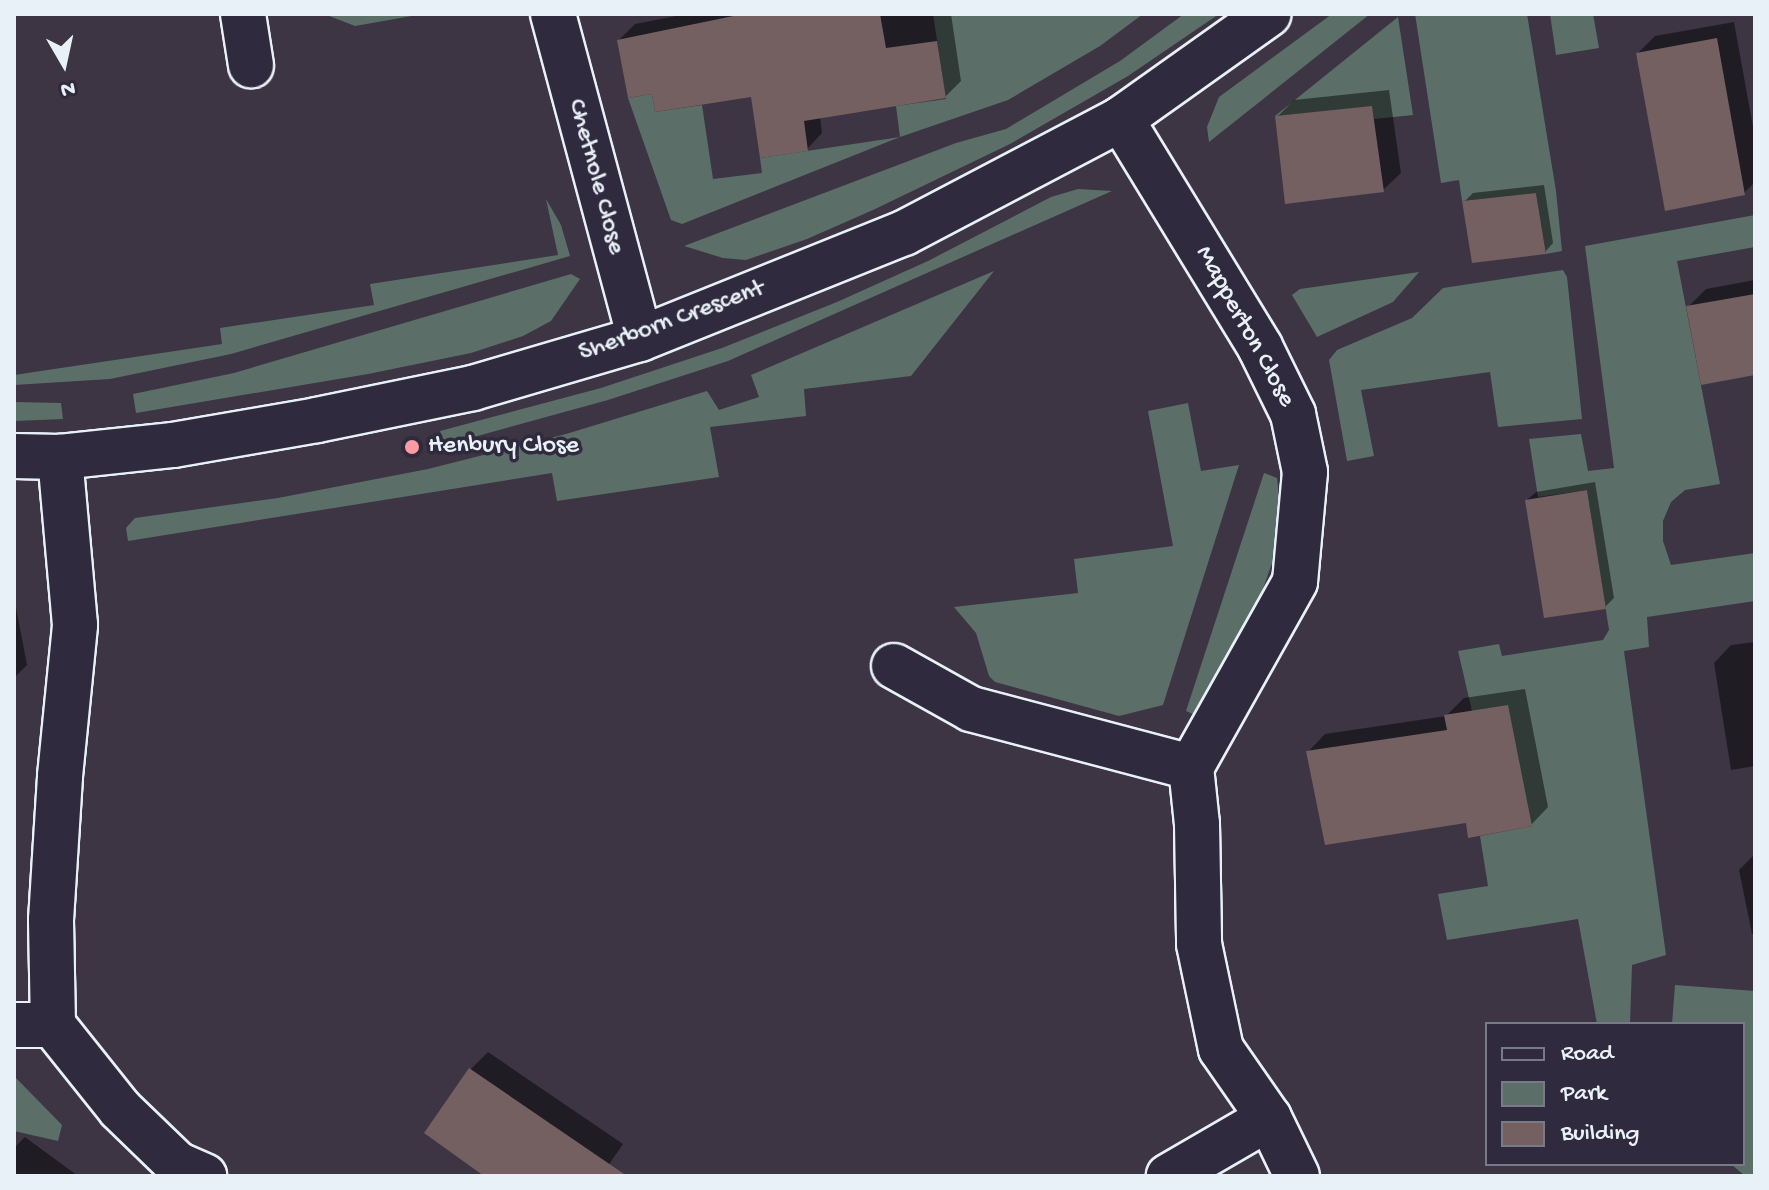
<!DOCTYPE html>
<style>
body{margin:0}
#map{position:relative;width:1769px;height:1190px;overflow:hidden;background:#3d3544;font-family:"Gochi Hand",sans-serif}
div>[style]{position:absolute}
.green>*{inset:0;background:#5b6f68}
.shadow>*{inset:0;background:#0007}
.building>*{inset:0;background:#745f61}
.roads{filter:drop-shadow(2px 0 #e8f1f8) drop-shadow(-2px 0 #e8f1f8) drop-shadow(0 2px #e8f1f8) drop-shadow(0 -2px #e8f1f8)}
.street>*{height:44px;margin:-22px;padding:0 22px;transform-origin:22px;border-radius:22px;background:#2f2a3d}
.dots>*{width:22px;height:22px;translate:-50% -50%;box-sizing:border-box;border:4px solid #2f2a3d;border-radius:50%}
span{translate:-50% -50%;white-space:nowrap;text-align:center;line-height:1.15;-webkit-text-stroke:7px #2f2a3d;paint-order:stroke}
.street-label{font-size:26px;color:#e8f1f8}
.poi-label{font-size:26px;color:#e8f1f8}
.left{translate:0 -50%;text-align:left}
.frame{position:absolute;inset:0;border:16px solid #e8f1f8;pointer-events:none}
.legend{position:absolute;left:1485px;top:1022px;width:260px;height:144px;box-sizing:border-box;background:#2f2a3d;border:2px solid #797a88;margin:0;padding:10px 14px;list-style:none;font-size:24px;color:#e8f1f8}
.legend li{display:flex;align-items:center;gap:16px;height:40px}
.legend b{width:40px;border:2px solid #797a88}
.north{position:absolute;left:24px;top:24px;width:80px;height:80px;-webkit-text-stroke:6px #2f2a3d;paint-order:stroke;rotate:171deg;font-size:22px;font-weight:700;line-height:32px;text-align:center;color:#e8f1f8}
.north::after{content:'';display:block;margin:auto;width:28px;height:36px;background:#e8f1f8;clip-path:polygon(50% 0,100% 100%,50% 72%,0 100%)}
</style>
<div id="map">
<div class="green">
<div style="clip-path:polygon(324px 14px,423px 14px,355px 26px)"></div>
<div style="clip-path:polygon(933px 14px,1143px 14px,1100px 46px,1008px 100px,900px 137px,682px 224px,671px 220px,628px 98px,652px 94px,655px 112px,702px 105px,713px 179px,762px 173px,760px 158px,900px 137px,896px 106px,946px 99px)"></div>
<div style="clip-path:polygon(1184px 14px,1219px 14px,1128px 76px,1010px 144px,873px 210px,807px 239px,746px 260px,723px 258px,684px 246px,956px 143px,1006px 129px,1120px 61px)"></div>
<div style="clip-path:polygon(1332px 14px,1370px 14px,1209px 142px,1207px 127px,1219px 97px)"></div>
<div style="clip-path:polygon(1415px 14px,1527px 14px,1556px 191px,1562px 251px,1546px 254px,1536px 193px,1462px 201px,1459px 180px,1441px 183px)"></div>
<div style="clip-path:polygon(1550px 14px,1593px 14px,1599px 48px,1556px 55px)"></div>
<div style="clip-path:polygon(1398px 17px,1413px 115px,1374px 119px,1371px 107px,1275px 116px)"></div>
<div style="clip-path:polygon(1078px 189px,1112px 191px,728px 361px,608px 400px,445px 445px,440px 431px,601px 388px,722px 348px,837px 302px,928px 261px,1051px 197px)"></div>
<div style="clip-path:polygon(546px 199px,561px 225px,570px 256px,231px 354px,110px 379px,14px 385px,14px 375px,222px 344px,220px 328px,374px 305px,370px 284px,558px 255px)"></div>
<div style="clip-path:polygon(1755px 215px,1755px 247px,1677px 261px,1720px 484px,1685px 490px,1671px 502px,1663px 521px,1663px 541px,1671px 565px,1755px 553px,1755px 601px,1647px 617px,1649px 647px,1624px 651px,1666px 955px,1632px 965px,1630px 1024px,1597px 1024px,1578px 919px,1447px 940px,1438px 894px,1488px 886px,1480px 836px,1532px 826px,1472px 711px,1458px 651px,1499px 644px,1502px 656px,1603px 640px,1609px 630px,1587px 490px,1538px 497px,1529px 439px,1581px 434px,1588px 471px,1614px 468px,1585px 246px)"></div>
<div style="clip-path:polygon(1563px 270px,1567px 277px,1582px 419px,1498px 427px,1490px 372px,1361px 390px,1374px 456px,1347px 461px,1329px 360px,1337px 350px,1412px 318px,1443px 288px)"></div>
<div style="clip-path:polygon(994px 271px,911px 376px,804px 389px,806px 416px,710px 427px,719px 477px,557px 501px,552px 473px,128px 541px,126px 528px,135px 518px,278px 498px,428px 469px,566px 434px,707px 391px,719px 410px,759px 397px,751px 375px)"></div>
<div style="clip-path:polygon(1419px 272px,1393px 302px,1317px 337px,1292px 295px,1300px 289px)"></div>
<div style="clip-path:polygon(571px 274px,580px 279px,551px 321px,523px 336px,471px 353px,368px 374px,136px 413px,133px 394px,234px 373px)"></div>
<div style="clip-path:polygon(14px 402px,61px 403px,63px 419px,14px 421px)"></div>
<div style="clip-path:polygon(1188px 403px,1201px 471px,1239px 465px,1163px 705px,1119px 716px,995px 682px,989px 676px,976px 633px,954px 607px,1078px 593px,1074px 559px,1173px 546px,1148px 411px)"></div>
<div style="clip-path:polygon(1264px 473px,1277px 478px,1281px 516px,1278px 546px,1259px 600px,1202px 718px,1186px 711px)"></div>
<div style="clip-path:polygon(1675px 985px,1755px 991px,1755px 1176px,1745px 1176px,1731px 1164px,1743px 1164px,1743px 1024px,1672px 1024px)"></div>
<div style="clip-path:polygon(14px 1076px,62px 1125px,58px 1141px,14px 1131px)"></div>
</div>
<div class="shadow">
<div style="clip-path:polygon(686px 14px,951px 14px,961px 81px,945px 97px,820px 116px,822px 133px,807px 149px,753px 95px,653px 92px,619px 40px,635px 24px)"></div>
<div style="clip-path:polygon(1734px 22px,1755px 138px,1755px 182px,1744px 193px,1638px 53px,1655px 36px)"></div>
<div style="clip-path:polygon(1389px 90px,1401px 173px,1383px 190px,1277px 117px,1294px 100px)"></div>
<div style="clip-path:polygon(1544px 185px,1553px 243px,1545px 252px,1464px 202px,1473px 193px)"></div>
<div style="clip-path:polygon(1755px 280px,1755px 373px,1688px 307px,1706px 289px)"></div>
<div style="clip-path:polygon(1595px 482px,1614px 598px,1605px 607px,1527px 500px,1536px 492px)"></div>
<div style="clip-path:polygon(14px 597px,27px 665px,14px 678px)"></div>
<div style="clip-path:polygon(1755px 642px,1755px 766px,1731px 770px,1714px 663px,1731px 645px)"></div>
<div style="clip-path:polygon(1525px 689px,1548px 807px,1531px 825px,1468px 820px,1308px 752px,1325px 734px,1446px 716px,1464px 698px)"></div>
<div style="clip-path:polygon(1755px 854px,1755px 934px,1752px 934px,1739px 870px)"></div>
<div style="clip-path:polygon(488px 1052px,623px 1144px,601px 1176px,488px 1176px,471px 1069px)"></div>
<div style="clip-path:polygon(25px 1137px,78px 1176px,14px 1176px,14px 1148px)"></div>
</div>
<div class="building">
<div style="clip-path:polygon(743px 14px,880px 14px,886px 48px,937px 41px,946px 98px,804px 121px,808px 151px,760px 158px,751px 97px,655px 112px,652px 94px,628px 98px,617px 40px)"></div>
<div style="clip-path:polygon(1717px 38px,1745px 195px,1665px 211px,1636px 53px)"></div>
<div style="clip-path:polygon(1372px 106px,1384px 192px,1285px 204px,1275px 116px)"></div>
<div style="clip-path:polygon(1536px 193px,1546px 254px,1472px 263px,1462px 201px)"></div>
<div style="clip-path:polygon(1755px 294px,1755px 375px,1701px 385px,1686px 306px)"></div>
<div style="clip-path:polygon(1587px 490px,1606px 609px,1544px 618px,1525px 500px)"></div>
<div style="clip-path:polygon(1508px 705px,1532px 826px,1468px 838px,1466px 823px,1325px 845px,1306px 751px,1447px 730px,1444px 715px)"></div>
<div style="clip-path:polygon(469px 1068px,627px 1176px,484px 1176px,424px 1133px)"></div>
</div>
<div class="roads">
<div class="street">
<div style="left:243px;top:14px;width:52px;rotate:81.1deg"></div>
<div style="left:553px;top:14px;width:336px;rotate:75deg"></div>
<div style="left:1121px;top:119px;width:267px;rotate:58.6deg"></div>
<div style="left:1260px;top:347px;width:75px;rotate:63.8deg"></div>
<div style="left:1293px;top:414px;width:59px;rotate:78.3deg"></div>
<div style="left:1305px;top:472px;width:110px;rotate:95.2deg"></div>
<div style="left:1295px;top:582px;width:212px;rotate:119.3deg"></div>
<div style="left:1191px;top:767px;width:57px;rotate:84deg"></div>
<div style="left:1197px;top:824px;width:120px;rotate:89deg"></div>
<div style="left:1199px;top:944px;width:107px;rotate:78.2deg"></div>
<div style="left:1221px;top:1049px;width:84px;rotate:55.2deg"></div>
<div style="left:1269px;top:1118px;width:116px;rotate:149.9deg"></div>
<div style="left:14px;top:456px;width:46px;rotate:1.2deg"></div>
<div style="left:60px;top:457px;width:114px;rotate:-6.1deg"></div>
<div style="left:173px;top:445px;width:146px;rotate:-9.8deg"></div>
<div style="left:317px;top:420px;width:159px;rotate:-11.6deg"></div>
<div style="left:473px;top:388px;width:174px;rotate:-16.4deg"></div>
<div style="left:640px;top:339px;width:284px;rotate:-21.9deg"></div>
<div style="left:904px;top:233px;width:245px;rotate:-27.7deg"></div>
<div style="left:1121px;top:119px;width:181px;rotate:-35.4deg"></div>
<div style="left:894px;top:666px;width:88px;rotate:29.2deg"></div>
<div style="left:971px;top:709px;width:228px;rotate:14.8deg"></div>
<div style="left:14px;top:1025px;width:39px"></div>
<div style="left:53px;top:1025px;width:105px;rotate:-91.1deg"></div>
<div style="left:51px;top:920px;width:144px;rotate:-86.4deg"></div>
<div style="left:60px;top:776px;width:152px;rotate:-84.3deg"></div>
<div style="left:75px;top:625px;width:169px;rotate:-95.1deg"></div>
<div style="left:53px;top:1025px;width:107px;rotate:51.4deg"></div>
<div style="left:120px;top:1109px;width:79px;rotate:44deg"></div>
<div style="left:177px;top:1164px;width:30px;rotate:24deg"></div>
<div style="left:1269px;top:1118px;width:64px;rotate:64.2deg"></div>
</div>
</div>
<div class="dots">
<div style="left:412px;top:447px;background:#ff9aa2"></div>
</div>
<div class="street-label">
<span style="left:595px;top:177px;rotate:75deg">Chetnole Close</span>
<span style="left:672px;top:322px;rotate:-20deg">Sherborn Crescent</span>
<span style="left:1244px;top:327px;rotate:61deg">Mapperton Close</span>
</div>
<div class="poi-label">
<span class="left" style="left:428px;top:447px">Henbury Close</span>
</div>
<div class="frame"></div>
<ul class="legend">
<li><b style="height:10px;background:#2f2a3d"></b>Road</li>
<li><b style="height:22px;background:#5b6f68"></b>Park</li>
<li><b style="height:22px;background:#745f61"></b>Building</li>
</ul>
<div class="north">N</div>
</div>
